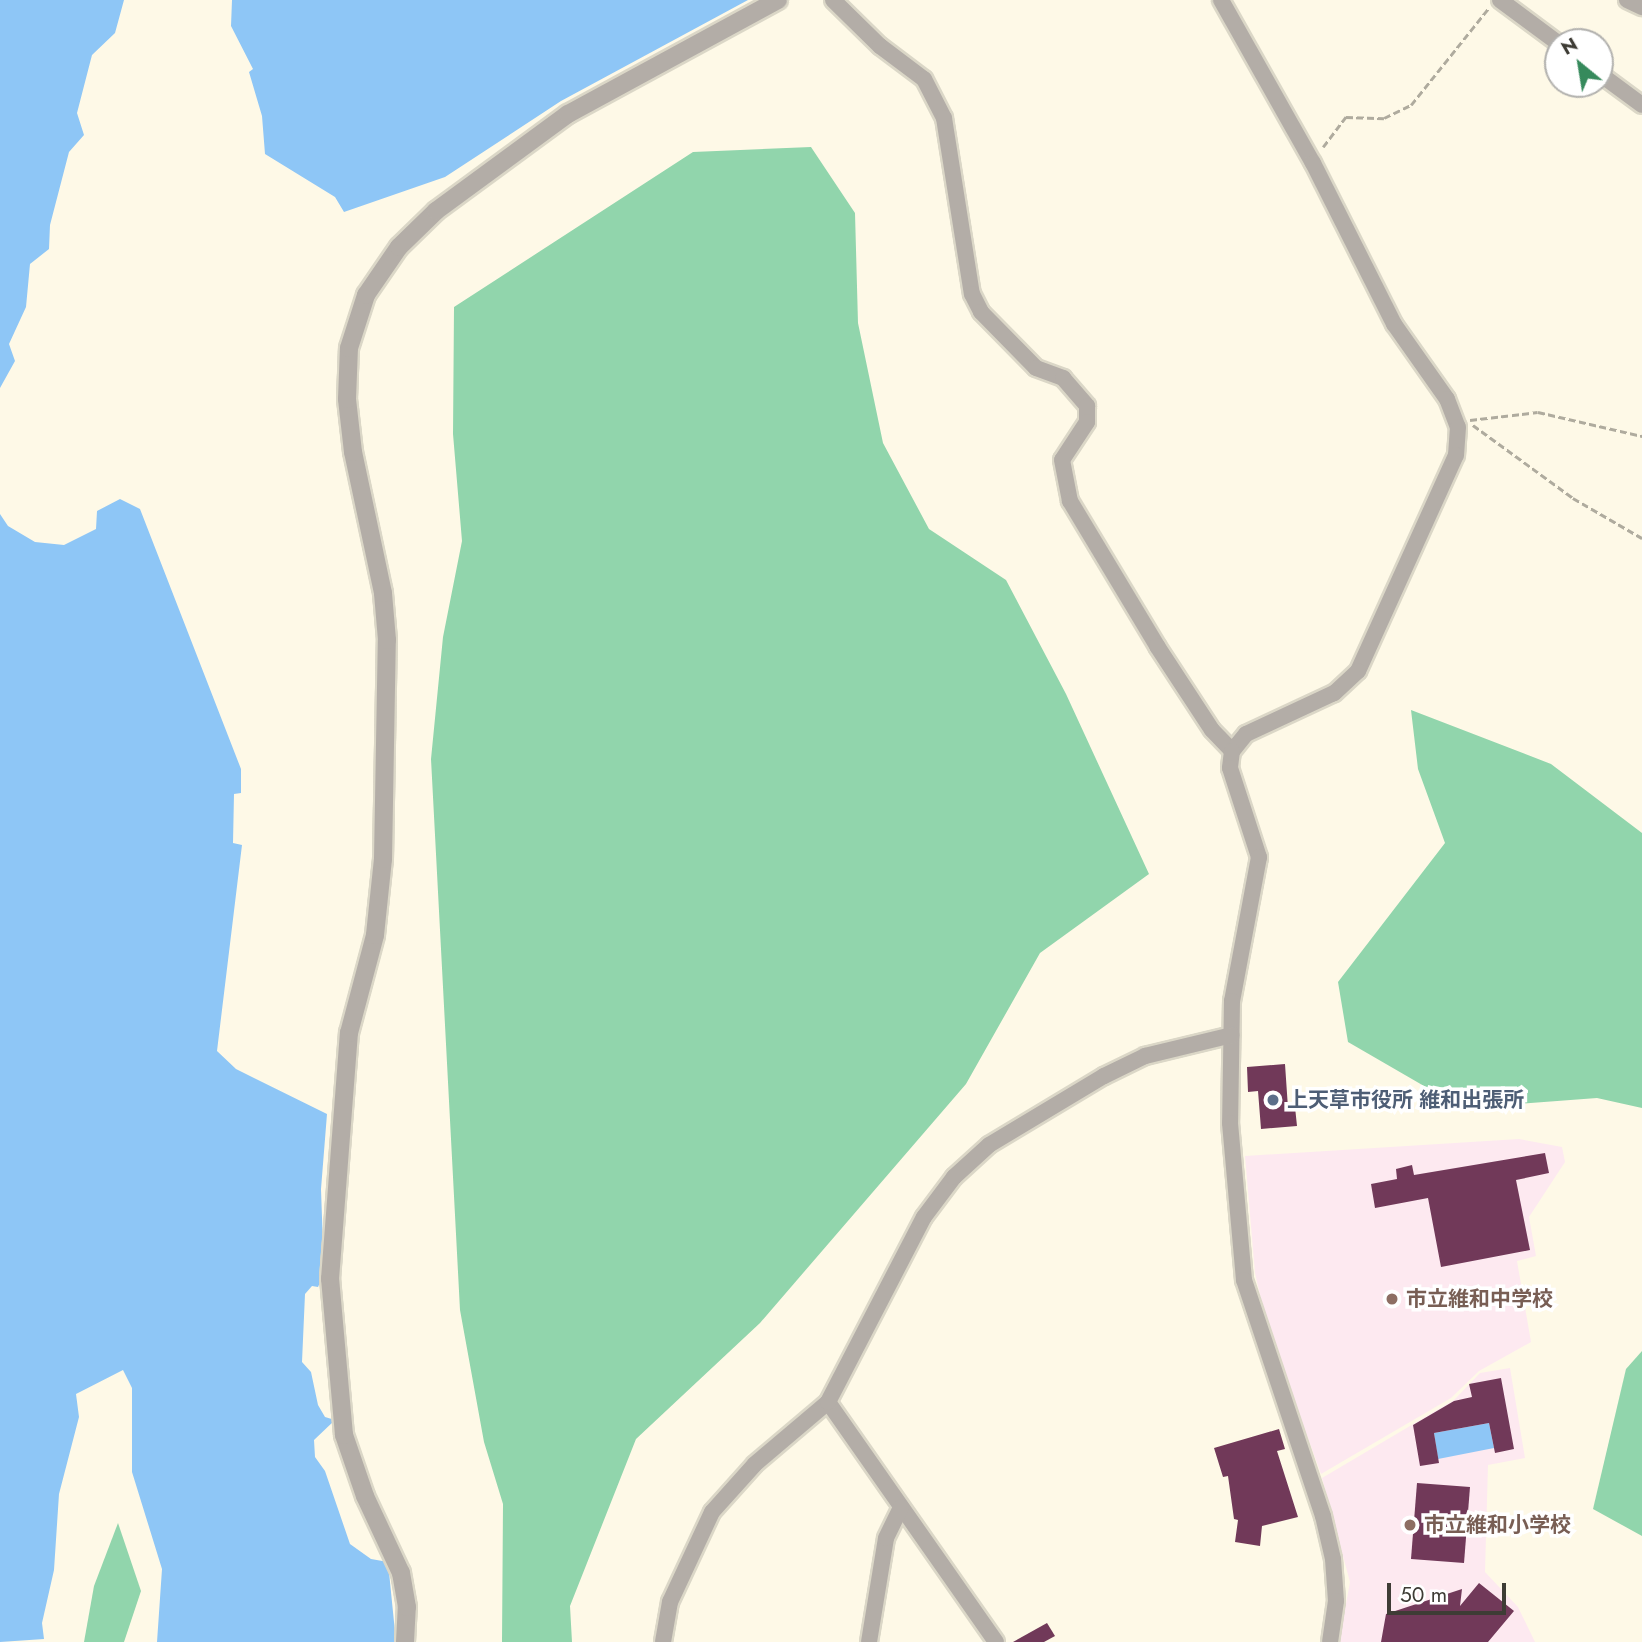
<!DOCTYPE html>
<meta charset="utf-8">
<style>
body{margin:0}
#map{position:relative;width:1642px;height:1642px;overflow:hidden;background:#fef9e7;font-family:Jost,"Noto Sans JP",sans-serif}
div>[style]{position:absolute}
.education>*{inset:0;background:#fde9f0}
.forest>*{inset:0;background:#91d5ac}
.water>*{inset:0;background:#8ec6f6}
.building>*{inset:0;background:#713959}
.path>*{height:2.5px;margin-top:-1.25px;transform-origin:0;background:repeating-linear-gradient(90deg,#afab9e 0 7px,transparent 0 10.5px)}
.roads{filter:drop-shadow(2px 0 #dbd7c7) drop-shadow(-2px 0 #dbd7c7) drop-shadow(0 2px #dbd7c7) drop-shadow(0 -2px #dbd7c7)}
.minor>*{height:16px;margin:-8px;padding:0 8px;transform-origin:8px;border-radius:8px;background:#b3ada7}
.tertiary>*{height:18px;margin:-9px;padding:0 9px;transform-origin:9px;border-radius:9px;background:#b3ada7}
.dots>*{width:19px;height:19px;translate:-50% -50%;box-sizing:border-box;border:4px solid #fff;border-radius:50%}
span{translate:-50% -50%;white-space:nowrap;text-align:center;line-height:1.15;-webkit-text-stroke:7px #fff;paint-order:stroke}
.service-label{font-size:21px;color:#4e5e75;font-weight:700}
.left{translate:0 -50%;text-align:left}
.education-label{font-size:21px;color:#785e54;font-weight:700}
.north{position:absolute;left:1544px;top:28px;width:70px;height:70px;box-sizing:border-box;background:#fff;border:2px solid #b2b1ae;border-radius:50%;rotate:330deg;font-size:19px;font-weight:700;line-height:28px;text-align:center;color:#3e3c35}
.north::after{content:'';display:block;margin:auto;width:24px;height:32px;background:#368a5c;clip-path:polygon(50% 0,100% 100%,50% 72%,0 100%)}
.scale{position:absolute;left:1387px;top:1583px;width:119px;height:32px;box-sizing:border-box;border:4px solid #3e3c35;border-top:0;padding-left:9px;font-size:21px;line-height:24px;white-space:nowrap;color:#3e3c35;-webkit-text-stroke:5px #fff;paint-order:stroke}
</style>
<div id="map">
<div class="education">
<div style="clip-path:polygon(1519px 1139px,1562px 1147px,1565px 1162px,1529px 1217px,1536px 1256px,1517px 1261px,1531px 1342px,1479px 1371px,1451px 1398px,1321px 1474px,1267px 1325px,1255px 1273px,1245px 1156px)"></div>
<div style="clip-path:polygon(1510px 1368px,1525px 1458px,1488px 1465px,1485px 1572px,1518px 1607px,1535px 1642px,1339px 1642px,1350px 1582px,1322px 1478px,1454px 1400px,1480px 1373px)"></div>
</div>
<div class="forest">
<div style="clip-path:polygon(811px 147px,855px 213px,858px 323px,883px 443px,929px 529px,1006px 580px,1066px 694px,1149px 874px,1040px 953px,966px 1084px,760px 1323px,636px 1439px,570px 1606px,572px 1642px,502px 1642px,503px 1504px,484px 1442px,460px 1310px,431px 759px,443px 637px,462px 541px,453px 434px,454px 307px,693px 152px)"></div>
<div style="clip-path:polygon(1411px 710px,1551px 764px,1642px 833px,1642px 1108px,1597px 1098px,1462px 1108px,1348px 1042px,1338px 982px,1445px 843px,1418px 769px)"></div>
<div style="clip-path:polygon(1642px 1351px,1642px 1536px,1593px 1509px,1626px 1369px)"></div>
<div style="clip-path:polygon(118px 1523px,141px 1591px,124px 1642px,84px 1642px,94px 1586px)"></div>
</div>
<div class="water">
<div style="clip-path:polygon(0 0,124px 0,115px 33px,92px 55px,77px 113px,84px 135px,69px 152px,50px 225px,49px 249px,30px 264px,26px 307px,9px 344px,15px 361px,0 388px)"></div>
<div style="clip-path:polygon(232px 0,748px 0,561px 101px,445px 177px,344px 212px,335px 197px,265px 154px,262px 116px,249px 72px,253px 69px,231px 26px)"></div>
<div style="clip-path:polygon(120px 499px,140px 509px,241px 769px,241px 793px,234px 794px,233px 843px,242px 845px,217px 1051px,236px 1069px,327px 1114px,321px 1189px,324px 1274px,318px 1287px,312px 1286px,305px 1294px,302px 1362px,311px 1372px,318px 1405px,325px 1417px,335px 1420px,314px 1440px,315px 1457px,325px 1471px,350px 1544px,371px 1559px,388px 1562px,396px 1642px,157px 1642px,162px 1569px,132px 1472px,132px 1388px,123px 1370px,76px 1394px,79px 1417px,59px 1494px,54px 1570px,42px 1623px,44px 1639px,0 1642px,0 514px,8px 526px,35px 542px,64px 545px,96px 529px,97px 511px)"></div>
<div style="clip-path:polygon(1489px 1423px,1494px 1448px,1438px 1459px,1434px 1433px)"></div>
</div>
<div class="building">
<div style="clip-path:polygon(1285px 1064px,1288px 1108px,1295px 1107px,1297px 1126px,1261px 1129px,1258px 1091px,1248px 1092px,1247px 1067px)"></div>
<div style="clip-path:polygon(1545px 1153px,1549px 1173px,1516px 1180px,1530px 1250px,1441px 1267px,1428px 1198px,1375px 1208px,1371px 1184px,1397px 1179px,1396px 1169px,1412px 1165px,1414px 1175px)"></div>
<div style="clip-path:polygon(1501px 1378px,1514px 1449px,1495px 1453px,1489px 1423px,1434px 1433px,1439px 1463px,1420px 1466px,1413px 1425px,1454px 1401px,1472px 1397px,1469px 1384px)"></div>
<div style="clip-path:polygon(1279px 1429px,1285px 1449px,1277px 1451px,1298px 1517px,1262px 1526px,1260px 1546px,1235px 1542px,1238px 1520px,1234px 1519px,1228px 1476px,1223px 1477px,1214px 1448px)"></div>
<div style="clip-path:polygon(1417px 1483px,1470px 1487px,1464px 1563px,1411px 1559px)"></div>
<div style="clip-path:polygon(1479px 1583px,1514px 1611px,1488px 1642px,1381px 1642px,1386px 1614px,1462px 1589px,1460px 1606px)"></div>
<div style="clip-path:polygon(1047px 1623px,1055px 1636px,1044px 1642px,1013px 1642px)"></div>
</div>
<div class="path">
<div style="left:1323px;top:147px;width:38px;rotate:-53deg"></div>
<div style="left:1346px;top:117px;width:38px;rotate:2deg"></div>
<div style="left:1384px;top:118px;width:30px;rotate:-26deg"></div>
<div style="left:1411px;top:105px;width:123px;rotate:-51.3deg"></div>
<div style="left:1470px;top:420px;width:68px;rotate:-6.7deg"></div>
<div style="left:1538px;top:412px;width:107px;rotate:13deg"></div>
<div style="left:1473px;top:425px;width:124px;rotate:36.1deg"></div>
<div style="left:1573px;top:498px;width:80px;rotate:30.1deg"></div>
</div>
<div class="roads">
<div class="minor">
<div style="left:833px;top:0;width:66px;rotate:44.4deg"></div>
<div style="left:880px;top:46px;width:55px;rotate:36.9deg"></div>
<div style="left:924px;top:79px;width:44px;rotate:62.9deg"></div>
<div style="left:944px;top:118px;width:178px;rotate:81deg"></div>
<div style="left:972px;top:294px;width:20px;rotate:63deg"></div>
<div style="left:981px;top:312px;width:78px;rotate:45.5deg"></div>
<div style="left:1036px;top:368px;width:29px;rotate:20deg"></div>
<div style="left:1063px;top:378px;width:37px;rotate:49deg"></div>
<div style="left:1087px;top:406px;width:16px;rotate:90deg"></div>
<div style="left:1087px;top:422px;width:45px;rotate:123.3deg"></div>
<div style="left:1062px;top:460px;width:42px;rotate:79deg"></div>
<div style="left:1070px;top:501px;width:169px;rotate:59deg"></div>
<div style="left:1157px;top:646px;width:100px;rotate:56.8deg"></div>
<div style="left:1212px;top:730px;width:29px;rotate:46deg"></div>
<div style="left:1221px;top:0;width:187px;rotate:60.6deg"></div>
<div style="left:1313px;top:163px;width:180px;rotate:63.3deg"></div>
<div style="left:1394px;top:324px;width:92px;rotate:54.8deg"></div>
<div style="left:1447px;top:399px;width:30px;rotate:69deg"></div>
<div style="left:1458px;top:427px;width:28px;rotate:94deg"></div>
<div style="left:1456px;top:455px;width:237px;rotate:114.4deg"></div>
<div style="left:1358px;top:671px;width:33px;rotate:137deg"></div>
<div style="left:1334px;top:693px;width:97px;rotate:155deg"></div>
<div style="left:1246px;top:734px;width:22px;rotate:129deg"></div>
<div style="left:1232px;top:751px;width:17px;rotate:97deg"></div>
<div style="left:1230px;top:768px;width:94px;rotate:72deg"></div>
<div style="left:1259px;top:857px;width:147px;rotate:100.6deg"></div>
<div style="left:1232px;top:1001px;width:122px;rotate:90.9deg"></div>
<div style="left:1230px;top:1123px;width:158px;rotate:84.9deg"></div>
<div style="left:1244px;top:1280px;width:249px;rotate:71.5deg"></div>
<div style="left:1323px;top:1516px;width:44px;rotate:76.9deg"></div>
<div style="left:1333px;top:1559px;width:42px;rotate:85.9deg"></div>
<div style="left:1336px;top:1601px;width:41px;rotate:98.3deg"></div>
<div style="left:1500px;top:0;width:72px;rotate:36.6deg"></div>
<div style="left:1627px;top:0;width:17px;rotate:25deg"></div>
<div style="left:1600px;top:74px;width:52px;rotate:36.4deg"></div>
<div style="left:828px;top:1402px;width:293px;rotate:55deg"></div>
<div style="left:663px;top:1642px;width:41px;rotate:-80.1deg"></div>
<div style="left:670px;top:1602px;width:99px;rotate:-65deg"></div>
<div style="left:712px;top:1512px;width:64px;rotate:-48.1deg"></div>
<div style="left:755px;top:1464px;width:96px;rotate:-40.3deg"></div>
<div style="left:828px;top:1402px;width:208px;rotate:-62.6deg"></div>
<div style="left:924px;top:1217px;width:50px;rotate:-53.1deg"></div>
<div style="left:954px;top:1177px;width:47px;rotate:-42.4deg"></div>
<div style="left:989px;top:1145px;width:134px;rotate:-31deg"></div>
<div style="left:1104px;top:1076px;width:46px;rotate:-26deg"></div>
<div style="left:1145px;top:1056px;width:89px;rotate:-13.6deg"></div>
<div style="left:869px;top:1642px;width:105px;rotate:-80.7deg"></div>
<div style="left:886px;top:1538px;width:34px;rotate:-64deg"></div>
</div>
<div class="tertiary">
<div style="left:405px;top:1642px;width:35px;rotate:-87deg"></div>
<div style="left:407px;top:1607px;width:35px;rotate:-100deg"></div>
<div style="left:401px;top:1573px;width:85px;rotate:-115.1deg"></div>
<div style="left:365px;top:1496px;width:65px;rotate:-109deg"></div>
<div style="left:344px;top:1435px;width:157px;rotate:-95.1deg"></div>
<div style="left:330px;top:1279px;width:247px;rotate:-85.6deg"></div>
<div style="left:349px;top:1033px;width:101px;rotate:-75.1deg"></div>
<div style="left:375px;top:935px;width:76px;rotate:-84deg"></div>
<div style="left:383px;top:859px;width:219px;rotate:-89deg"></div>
<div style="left:387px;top:640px;width:47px;rotate:-94.9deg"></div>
<div style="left:383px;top:593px;width:144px;rotate:-102deg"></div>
<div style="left:353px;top:452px;width:53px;rotate:-96.5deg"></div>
<div style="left:347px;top:399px;width:51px;rotate:-87.8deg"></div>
<div style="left:349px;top:348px;width:56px;rotate:-72.2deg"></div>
<div style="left:366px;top:295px;width:58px;rotate:-55.5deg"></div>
<div style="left:399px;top:247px;width:52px;rotate:-44.2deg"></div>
<div style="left:436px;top:211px;width:164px;rotate:-36.3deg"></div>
<div style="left:568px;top:114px;width:239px;rotate:-28.5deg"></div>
</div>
</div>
<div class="dots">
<div style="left:1273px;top:1100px;background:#5c6f8a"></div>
<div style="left:1392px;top:1299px;background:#8d6e63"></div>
<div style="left:1410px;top:1525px;background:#8d6e63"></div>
</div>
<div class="service-label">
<span class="left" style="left:1287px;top:1100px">上天草市役所 維和出張所</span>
</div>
<div class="education-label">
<span class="left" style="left:1406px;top:1299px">市立維和中学校</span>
<span class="left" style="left:1424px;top:1525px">市立維和小学校</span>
</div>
<div class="north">N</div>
<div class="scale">50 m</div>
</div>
